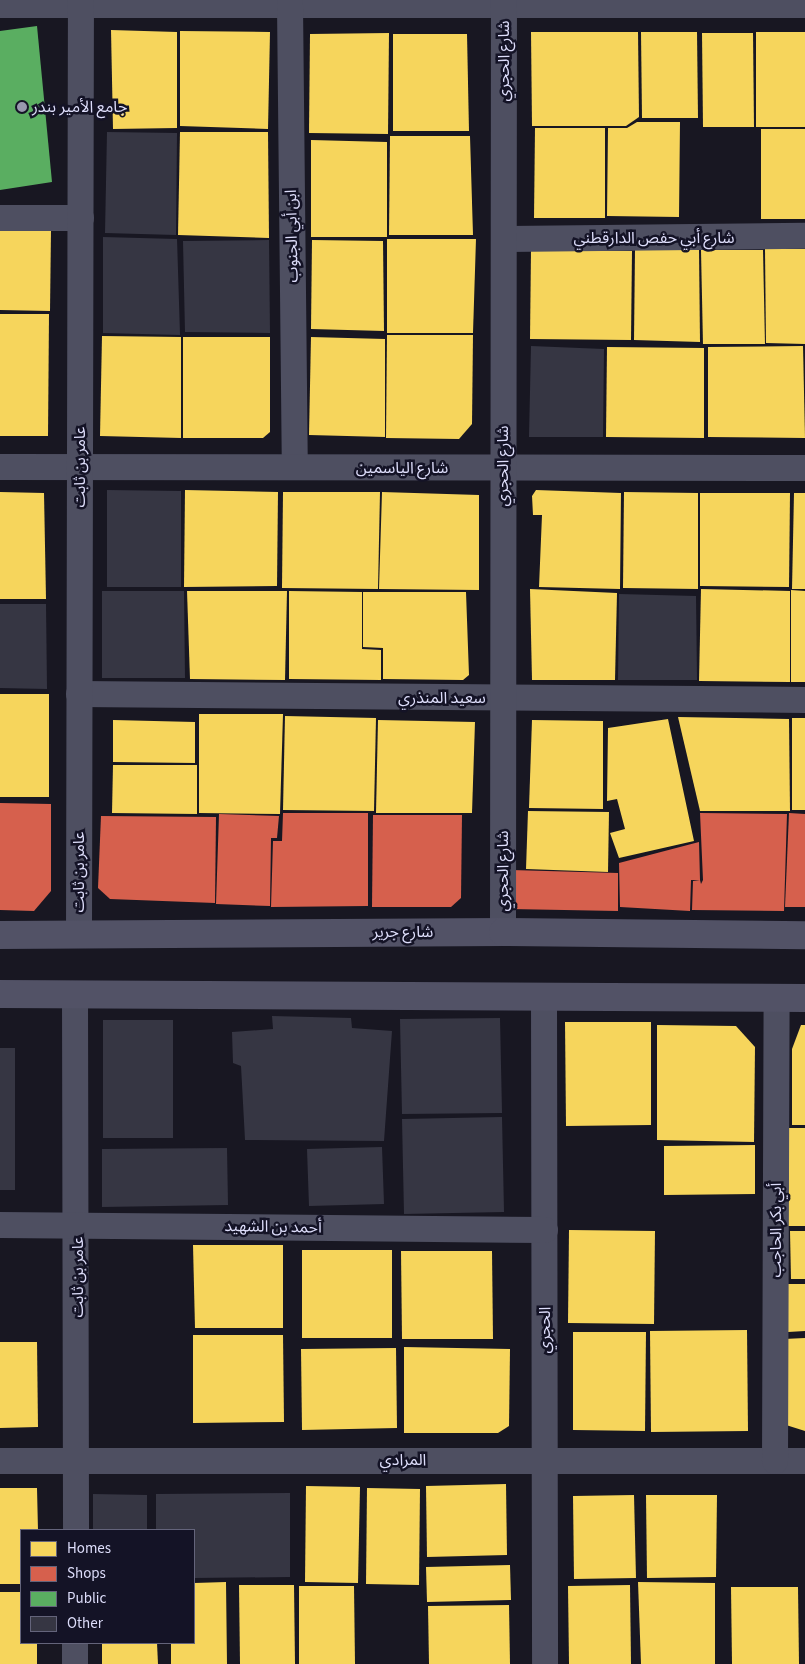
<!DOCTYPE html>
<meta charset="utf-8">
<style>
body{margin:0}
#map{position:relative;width:805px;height:1664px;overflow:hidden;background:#181722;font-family:"Source Sans 3","Noto Sans Arabic",sans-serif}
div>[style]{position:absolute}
.homes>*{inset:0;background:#f6d55c}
.shops>*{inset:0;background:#d6604d}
.public>*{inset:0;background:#5aae61}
.building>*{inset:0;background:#363643}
.street>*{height:26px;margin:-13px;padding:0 13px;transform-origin:13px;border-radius:13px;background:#4e4f61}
.secondary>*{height:28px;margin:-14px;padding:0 14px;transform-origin:14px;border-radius:14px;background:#525266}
.dots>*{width:14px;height:14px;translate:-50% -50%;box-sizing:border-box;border:2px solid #141326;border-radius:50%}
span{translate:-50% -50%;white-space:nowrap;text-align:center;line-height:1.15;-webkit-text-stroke:5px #141326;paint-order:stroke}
.street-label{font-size:16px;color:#ddddfa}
.poi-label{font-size:16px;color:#ddddfa}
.left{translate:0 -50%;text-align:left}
.legend{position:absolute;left:20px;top:1529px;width:175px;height:115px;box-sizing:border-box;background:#141326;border:1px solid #64647b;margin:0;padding:6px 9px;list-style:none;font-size:15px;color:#ddddfa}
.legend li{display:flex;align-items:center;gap:10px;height:25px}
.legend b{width:25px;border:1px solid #64647b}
</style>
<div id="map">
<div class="homes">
<div style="clip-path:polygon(111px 30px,177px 32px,177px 128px,113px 129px)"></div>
<div style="clip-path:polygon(180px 31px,270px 32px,268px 129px,180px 126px)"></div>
<div style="clip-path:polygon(531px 32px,638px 32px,639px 117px,626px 126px,532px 126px)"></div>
<div style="clip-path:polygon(641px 32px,697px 32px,698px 118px,642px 118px)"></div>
<div style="clip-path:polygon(756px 32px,805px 32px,805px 127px,756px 127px)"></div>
<div style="clip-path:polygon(389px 33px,388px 134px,309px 133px,310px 34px)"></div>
<div style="clip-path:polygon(702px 33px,753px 33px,754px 127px,703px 127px)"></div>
<div style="clip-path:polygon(393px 34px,467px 34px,469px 131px,393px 131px)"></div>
<div style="clip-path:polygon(637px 122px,680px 122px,679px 217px,607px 216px,608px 128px,627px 128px)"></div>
<div style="clip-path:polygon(535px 128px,605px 128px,605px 218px,534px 218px)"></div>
<div style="clip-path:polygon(761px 129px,805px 129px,805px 219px,761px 219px)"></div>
<div style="clip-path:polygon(180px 132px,268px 132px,269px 238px,178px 235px)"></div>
<div style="clip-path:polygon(390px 136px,470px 136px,473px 235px,389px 235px)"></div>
<div style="clip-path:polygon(311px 140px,387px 142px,387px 237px,311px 237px)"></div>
<div style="clip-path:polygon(51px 230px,50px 311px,0 310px,0 231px)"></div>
<div style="clip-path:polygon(387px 239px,476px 239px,473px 333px,387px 333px)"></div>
<div style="clip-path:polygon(312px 240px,383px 241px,384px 331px,311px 329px)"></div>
<div style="clip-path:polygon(765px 249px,805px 249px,805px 344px,766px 343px)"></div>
<div style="clip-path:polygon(531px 250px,632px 251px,631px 340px,530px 339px)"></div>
<div style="clip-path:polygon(635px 250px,699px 250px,700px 342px,634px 340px)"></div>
<div style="clip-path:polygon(701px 250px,763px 250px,765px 344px,703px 344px)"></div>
<div style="clip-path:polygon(0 314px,49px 314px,48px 436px,0 436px)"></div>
<div style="clip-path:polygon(387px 335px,473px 335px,472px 424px,459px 439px,386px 438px)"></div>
<div style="clip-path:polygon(102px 336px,181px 337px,181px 438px,100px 436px)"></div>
<div style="clip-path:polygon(183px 337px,270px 337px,270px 432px,263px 438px,183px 438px)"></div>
<div style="clip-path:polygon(311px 337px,385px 339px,385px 437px,309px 435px)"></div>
<div style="clip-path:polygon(803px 346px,805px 438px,708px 437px,708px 347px)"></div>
<div style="clip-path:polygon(607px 347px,704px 348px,704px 438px,606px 437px)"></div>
<div style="clip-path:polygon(185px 490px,278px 492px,277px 586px,184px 587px)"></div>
<div style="clip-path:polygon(536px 490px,621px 493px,620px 589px,539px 587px,542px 515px,533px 515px,532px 496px)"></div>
<div style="clip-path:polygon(0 492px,44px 493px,46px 599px,0 599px)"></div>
<div style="clip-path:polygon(283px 492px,380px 492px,378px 589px,282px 588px)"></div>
<div style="clip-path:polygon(382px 492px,479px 495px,479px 590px,379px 589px)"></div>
<div style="clip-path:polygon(624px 492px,698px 493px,698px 589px,623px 588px)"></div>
<div style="clip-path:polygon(700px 493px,790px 493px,789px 587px,700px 586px)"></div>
<div style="clip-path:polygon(794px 493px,805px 493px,805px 589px,792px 589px)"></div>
<div style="clip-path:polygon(530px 589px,617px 593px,615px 680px,532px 680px)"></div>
<div style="clip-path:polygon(701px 589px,790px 591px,790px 682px,699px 681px)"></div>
<div style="clip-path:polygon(791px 590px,805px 591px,805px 682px,791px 682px)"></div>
<div style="clip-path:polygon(187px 591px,287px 591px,285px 680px,190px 679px)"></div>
<div style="clip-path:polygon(289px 591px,362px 592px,362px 649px,381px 650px,381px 680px,289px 679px)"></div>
<div style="clip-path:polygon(363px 592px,466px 592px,469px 675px,463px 680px,383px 679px,383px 648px,363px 647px)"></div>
<div style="clip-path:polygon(0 694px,49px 694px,49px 797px,0 797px)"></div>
<div style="clip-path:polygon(199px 714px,283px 714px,280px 814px,199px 813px)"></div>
<div style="clip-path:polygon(285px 716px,376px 718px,374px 811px,283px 810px)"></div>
<div style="clip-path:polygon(678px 717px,789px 719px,790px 811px,700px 811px)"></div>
<div style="clip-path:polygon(792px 718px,805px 718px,805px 810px,792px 810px)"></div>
<div style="clip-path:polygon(668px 719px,694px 841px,619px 858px,610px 833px,625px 829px,617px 799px,607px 801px,608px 728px)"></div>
<div style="clip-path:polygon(113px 720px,195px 722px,195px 763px,113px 762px)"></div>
<div style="clip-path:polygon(378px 720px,475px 722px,472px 813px,376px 813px)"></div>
<div style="clip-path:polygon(532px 720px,603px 721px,603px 809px,529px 808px)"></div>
<div style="clip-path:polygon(113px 765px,197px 765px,197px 814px,112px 813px)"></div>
<div style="clip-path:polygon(528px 811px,609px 812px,608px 872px,526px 869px)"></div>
<div style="clip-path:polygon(565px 1022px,651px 1022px,651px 1125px,566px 1126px)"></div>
<div style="clip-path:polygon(657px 1025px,736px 1026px,755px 1047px,754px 1142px,657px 1140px)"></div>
<div style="clip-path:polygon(801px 1025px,805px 1025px,805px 1125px,792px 1125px,792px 1049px)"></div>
<div style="clip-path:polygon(789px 1128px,805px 1128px,805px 1226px,788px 1226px)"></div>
<div style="clip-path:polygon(755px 1145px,755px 1194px,664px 1195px,664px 1146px)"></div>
<div style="clip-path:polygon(569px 1230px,655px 1231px,654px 1324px,568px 1323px)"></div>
<div style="clip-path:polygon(790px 1231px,805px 1231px,805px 1279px,791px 1279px)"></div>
<div style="clip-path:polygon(193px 1245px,283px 1245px,283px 1328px,195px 1328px)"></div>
<div style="clip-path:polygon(302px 1250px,392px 1250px,392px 1338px,302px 1338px)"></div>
<div style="clip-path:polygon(401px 1251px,492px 1251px,493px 1339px,402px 1339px)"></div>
<div style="clip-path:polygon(786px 1284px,805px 1284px,805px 1331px,788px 1332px)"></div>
<div style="clip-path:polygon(747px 1330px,748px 1431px,651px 1432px,650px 1331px)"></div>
<div style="clip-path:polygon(573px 1332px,646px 1332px,645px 1431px,573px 1430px)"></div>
<div style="clip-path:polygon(193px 1335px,283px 1335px,284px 1422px,193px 1423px)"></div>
<div style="clip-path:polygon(805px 1338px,805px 1431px,786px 1425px,784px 1339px)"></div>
<div style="clip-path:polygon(0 1342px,37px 1342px,38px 1427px,0 1428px)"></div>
<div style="clip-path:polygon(404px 1347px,510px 1349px,509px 1426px,498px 1433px,404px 1433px)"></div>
<div style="clip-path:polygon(396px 1348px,397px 1428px,302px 1430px,301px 1349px)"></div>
<div style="clip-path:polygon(506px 1484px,507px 1555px,427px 1557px,426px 1486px)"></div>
<div style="clip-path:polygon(306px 1486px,360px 1487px,358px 1583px,305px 1582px)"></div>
<div style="clip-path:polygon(0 1488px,37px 1488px,38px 1530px,21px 1530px,21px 1584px,0 1584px)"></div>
<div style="clip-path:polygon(367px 1488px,420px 1489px,419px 1585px,366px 1584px)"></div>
<div style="clip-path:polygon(634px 1495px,636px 1578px,574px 1579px,573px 1496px)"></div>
<div style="clip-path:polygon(646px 1495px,717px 1495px,716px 1577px,647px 1578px)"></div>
<div style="clip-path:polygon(510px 1565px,511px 1600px,427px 1602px,426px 1567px)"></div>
<div style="clip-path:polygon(226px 1582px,227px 1664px,171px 1664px,171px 1643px,194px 1643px,194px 1583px)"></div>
<div style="clip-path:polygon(638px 1582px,715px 1583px,715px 1664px,641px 1664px)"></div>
<div style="clip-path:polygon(239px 1585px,294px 1585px,295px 1664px,240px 1664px)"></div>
<div style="clip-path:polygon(630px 1585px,631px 1664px,569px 1664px,568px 1586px)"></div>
<div style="clip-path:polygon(299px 1586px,354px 1586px,355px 1664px,299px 1664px)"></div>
<div style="clip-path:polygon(731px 1587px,798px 1587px,799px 1664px,732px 1664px)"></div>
<div style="clip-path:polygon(0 1592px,21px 1592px,21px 1643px,37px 1643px,37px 1664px,0 1664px)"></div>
<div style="clip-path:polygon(509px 1605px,510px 1664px,429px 1664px,428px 1606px)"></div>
<div style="clip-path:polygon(102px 1643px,157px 1643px,158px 1664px,102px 1664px)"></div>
</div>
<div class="shops">
<div style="clip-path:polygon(0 803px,51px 804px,51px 891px,34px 911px,0 910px)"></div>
<div style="clip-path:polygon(283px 813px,368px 813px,368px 906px,271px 907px,273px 841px,282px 841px)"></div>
<div style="clip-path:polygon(700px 813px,787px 814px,784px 911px,692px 910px,693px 881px,700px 880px,701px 884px,703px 880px)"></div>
<div style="clip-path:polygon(789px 813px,805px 814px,805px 907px,785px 907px)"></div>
<div style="clip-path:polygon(219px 814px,279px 816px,277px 838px,271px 838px,270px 906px,216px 904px)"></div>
<div style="clip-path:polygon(373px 815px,462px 815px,461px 898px,451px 907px,372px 907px)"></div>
<div style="clip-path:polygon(101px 816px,216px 817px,215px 903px,110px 899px,98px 888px)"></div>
<div style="clip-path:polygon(699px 842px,700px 880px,691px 880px,690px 911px,620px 907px,619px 863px)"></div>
<div style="clip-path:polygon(511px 870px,618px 873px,618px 911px,510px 909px)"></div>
</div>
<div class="public">
<div style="clip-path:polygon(37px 26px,52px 182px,0 190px,0 31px)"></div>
</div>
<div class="building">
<div style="clip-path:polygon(107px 132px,177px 133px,176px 235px,105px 233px)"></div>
<div style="clip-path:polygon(103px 237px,177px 239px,180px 335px,103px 333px)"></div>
<div style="clip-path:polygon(269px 240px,270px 333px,185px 332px,183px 241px)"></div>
<div style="clip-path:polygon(531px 346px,604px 349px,603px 437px,529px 437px)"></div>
<div style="clip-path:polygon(107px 490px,181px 491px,181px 587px,107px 587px)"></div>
<div style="clip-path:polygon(102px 591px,184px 591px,185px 678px,102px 678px)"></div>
<div style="clip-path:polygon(619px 594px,696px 596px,697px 680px,618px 680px)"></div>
<div style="clip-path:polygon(0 604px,46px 604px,47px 689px,0 688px)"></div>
<div style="clip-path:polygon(272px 1016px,351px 1018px,352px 1028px,392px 1031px,384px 1141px,245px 1140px,241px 1066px,233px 1063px,232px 1032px,273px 1029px)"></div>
<div style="clip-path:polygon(500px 1018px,502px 1113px,402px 1114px,400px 1019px)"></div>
<div style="clip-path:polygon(103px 1020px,173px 1020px,173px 1138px,103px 1138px)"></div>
<div style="clip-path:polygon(0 1048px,15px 1048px,15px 1190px,0 1190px)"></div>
<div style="clip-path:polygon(502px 1117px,504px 1212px,404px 1214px,402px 1119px)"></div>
<div style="clip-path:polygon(382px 1147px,384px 1204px,309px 1206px,307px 1149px)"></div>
<div style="clip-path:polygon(227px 1148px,228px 1205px,102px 1207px,102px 1149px)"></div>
<div style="clip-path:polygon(290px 1493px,290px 1577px,194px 1578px,194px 1530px,156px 1530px,156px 1494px)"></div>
<div style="clip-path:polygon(93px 1494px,147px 1495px,147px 1530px,93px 1530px)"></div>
</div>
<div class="street">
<div style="left:0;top:5px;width:805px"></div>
<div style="left:290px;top:5px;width:462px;rotate:89.4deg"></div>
<div style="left:0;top:218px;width:81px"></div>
<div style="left:504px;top:239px;width:301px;rotate:-0.6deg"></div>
<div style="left:0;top:467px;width:805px;rotate:0.07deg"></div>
<div style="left:79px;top:694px;width:726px;rotate:0.47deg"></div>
<div style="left:503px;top:932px;width:932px;rotate:-89.94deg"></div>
<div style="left:79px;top:935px;width:935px;rotate:-89.88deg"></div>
<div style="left:75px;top:994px;width:536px;rotate:89.89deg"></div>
<div style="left:544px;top:996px;width:668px;rotate:89.91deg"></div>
<div style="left:0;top:1225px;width:545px;rotate:0.53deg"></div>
<div style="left:0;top:1461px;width:805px"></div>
<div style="left:775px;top:1461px;width:463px;rotate:-89.8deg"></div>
<div style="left:75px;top:1664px;width:21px;rotate:-90deg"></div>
</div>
<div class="secondary">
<div style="left:0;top:935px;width:503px;rotate:-0.34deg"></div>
<div style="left:503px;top:932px;width:302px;rotate:0.6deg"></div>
<div style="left:0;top:994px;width:805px;rotate:0.28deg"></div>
</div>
<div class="dots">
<div style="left:22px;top:107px;background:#9898ae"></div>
</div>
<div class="street-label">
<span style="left:504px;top:61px;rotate:-90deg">شارع الحجري</span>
<span style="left:292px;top:236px;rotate:-91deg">ابن أبي الجنوب</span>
<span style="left:654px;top:238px">شارع أبي حفص الدارقطني</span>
<span style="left:503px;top:466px;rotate:-90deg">شارع الحجري</span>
<span style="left:80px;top:467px;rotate:-90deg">عامر بن ثابت</span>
<span style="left:402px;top:468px">شارع الياسمين</span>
<span style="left:442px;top:698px">سعيد المنذري</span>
<span style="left:503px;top:871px;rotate:-90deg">شارع الحجري</span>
<span style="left:79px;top:872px;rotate:-90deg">عامر بن ثابت</span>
<span style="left:403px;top:932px">شارع جرير</span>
<span style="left:273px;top:1227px;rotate:1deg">أحمد بن الشهيد</span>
<span style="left:776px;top:1230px;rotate:-90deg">أبي بكر الحاجب</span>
<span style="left:78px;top:1277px;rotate:-90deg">عامر بن ثابت</span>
<span style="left:545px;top:1330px;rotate:-90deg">الحجري</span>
<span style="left:403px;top:1460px">المرادي</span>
</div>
<div class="poi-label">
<span class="left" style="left:32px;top:107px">جامع الأمير بندر</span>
</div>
<ul class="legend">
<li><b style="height:14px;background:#f6d55c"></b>Homes</li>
<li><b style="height:14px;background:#d6604d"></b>Shops</li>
<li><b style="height:14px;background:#5aae61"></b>Public</li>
<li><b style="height:14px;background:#363643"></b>Other</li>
</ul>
</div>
